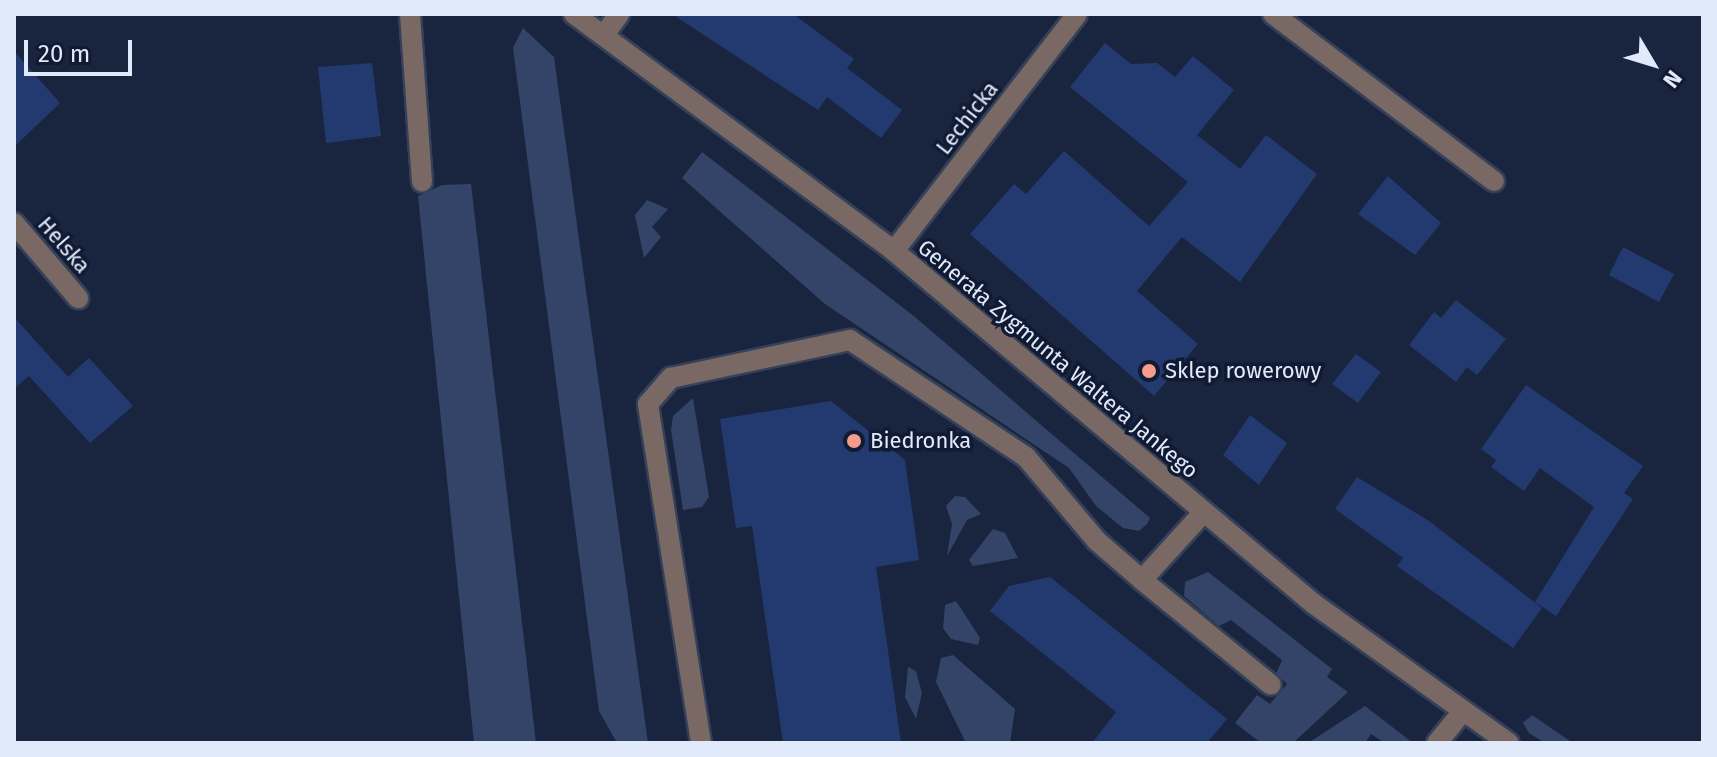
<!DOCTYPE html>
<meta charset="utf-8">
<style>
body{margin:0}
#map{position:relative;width:1717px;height:757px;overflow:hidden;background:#19253e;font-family:"Fira Sans",sans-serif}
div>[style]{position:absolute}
.green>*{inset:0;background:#334468}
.building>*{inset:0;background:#233a70}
.roads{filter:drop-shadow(2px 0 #354158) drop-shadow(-2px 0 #354158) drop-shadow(0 2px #354158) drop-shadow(0 -2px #354158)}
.minor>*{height:20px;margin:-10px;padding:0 10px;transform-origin:10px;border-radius:10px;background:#796864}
.dots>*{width:22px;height:22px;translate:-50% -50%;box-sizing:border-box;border:4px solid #101b33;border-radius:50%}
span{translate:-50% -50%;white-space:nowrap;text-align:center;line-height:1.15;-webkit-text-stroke:7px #101b33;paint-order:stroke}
.street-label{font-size:22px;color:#e1eafb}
.poi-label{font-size:22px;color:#e1eafb}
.left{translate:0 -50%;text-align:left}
.frame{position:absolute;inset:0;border:16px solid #e1eafb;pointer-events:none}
.north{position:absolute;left:1613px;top:24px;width:80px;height:80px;-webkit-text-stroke:6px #101b33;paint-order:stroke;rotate:128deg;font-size:22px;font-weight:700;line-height:32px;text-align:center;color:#e1eafb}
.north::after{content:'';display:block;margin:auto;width:28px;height:36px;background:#e1eafb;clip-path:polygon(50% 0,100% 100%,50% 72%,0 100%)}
.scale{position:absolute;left:24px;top:40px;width:108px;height:36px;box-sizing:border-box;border:4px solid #e1eafb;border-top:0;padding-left:10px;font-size:24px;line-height:28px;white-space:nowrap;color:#e1eafb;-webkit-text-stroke:6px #101b33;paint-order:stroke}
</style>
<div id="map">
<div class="green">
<div style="clip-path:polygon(523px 28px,554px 57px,648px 743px,617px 743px,599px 711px,513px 48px)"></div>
<div style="clip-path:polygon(702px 152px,915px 317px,1150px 518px,1147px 524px,1139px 531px,1123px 528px,1096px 506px,1069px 468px,825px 304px,682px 178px)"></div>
<div style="clip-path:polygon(471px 184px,536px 743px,474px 743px,418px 196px,442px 185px)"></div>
<div style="clip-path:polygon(647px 200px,668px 209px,652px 227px,661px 237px,644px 258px,635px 215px)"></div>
<div style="clip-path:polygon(693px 398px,709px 497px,702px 507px,683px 510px,671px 430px,673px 416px)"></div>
<div style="clip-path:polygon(955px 496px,965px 497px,981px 514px,967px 520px,947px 556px,952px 524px,946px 506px)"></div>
<div style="clip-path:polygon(993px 529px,1005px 533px,1018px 558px,973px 566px,969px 560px)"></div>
<div style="clip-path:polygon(1208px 572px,1332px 669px,1327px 677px,1348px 692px,1293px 743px,1261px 743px,1235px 723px,1257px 695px,1270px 704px,1287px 684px,1276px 674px,1282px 660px,1231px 620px,1219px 626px,1184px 596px,1185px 582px)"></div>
<div style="clip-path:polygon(956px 601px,980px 638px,978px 645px,951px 639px,943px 628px,945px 605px)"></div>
<div style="clip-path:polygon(953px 655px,1015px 709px,1010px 743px,966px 743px,936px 682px,941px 658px)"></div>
<div style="clip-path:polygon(908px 667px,916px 671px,922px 693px,916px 719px,905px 697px)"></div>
<div style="clip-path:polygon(1365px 706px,1413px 743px,1385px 743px,1371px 734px,1365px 743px,1308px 743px)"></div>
<div style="clip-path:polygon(1532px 715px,1573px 743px,1545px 743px,1529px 733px,1523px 723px)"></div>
</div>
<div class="building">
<div style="clip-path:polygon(672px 14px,793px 14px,854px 59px,847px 68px,902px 110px,881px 138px,827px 97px,818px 110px)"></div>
<div style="clip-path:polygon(1105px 43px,1131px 64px,1157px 63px,1175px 77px,1193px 56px,1234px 90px,1197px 135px,1240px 169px,1266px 135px,1317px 174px,1240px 282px,1182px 237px,1137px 291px,1198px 344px,1154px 396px,970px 234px,1014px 184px,1026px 194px,1064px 151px,1149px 226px,1188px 182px,1070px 87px)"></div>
<div style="clip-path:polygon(14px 51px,60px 103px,14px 147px)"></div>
<div style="clip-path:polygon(372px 63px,381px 136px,326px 143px,318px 67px)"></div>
<div style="clip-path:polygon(1388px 176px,1441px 223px,1415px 255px,1358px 214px)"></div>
<div style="clip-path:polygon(1623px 247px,1674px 274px,1659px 302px,1609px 275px)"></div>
<div style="clip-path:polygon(1456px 300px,1506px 339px,1477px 375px,1467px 367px,1456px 382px,1409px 345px,1434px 312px,1441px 318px)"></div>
<div style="clip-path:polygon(14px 317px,68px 377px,89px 358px,133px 406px,90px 443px,29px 376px,14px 389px)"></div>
<div style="clip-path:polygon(1356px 354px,1381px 372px,1358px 403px,1332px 384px)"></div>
<div style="clip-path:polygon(1526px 385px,1643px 466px,1624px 493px,1633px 499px,1556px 616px,1535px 602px,1594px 507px,1540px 468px,1524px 491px,1491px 467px,1496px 460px,1481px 449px)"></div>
<div style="clip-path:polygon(831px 401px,905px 460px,919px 560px,876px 567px,901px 743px,783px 743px,752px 526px,736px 528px,720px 419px)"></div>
<div style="clip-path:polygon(1250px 415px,1287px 443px,1259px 485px,1223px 455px)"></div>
<div style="clip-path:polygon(1357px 477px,1429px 521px,1542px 608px,1513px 648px,1397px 566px,1403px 558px,1335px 509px)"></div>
<div style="clip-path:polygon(1050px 577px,1227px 719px,1207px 743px,1092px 743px,1116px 712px,990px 611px,1009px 586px)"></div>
</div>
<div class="roads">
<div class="minor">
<div style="left:410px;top:14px;width:168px;rotate:85.9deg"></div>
<div style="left:574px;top:14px;width:398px;rotate:36.5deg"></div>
<div style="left:894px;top:251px;width:549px;rotate:40.05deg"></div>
<div style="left:1314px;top:604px;width:239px;rotate:35.5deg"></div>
<div style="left:1273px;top:14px;width:277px;rotate:37.1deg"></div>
<div style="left:604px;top:35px;width:26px;rotate:-54deg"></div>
<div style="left:14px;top:223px;width:99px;rotate:49.5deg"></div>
<div style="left:894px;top:251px;width:299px;rotate:-52.3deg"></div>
<div style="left:1202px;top:514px;width:89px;rotate:132.3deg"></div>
<div style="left:1142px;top:580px;width:166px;rotate:39.1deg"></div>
<div style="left:701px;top:743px;width:343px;rotate:-98.9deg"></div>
<div style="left:648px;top:404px;width:35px;rotate:-49deg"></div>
<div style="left:671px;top:378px;width:183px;rotate:-12deg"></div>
<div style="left:850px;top:340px;width:211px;rotate:33.6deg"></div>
<div style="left:1026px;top:457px;width:110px;rotate:49.8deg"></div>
<div style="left:1097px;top:541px;width:60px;rotate:40.9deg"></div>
<div style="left:1437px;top:743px;width:41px;rotate:-50.9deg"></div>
</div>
</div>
<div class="dots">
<div style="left:1149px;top:371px;background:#f49d8c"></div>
<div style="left:854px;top:441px;background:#f49d8c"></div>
</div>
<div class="street-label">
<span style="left:967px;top:118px;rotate:-52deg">Lechicka</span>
<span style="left:64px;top:245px;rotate:49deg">Helska</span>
<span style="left:1058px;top:359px;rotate:40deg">Generała Zygmunta Waltera Jankego</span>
</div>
<div class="poi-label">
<span class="left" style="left:1165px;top:371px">Sklep rowerowy</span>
<span class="left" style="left:870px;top:441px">Biedronka</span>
</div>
<div class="frame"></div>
<div class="north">N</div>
<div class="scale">20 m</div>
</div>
